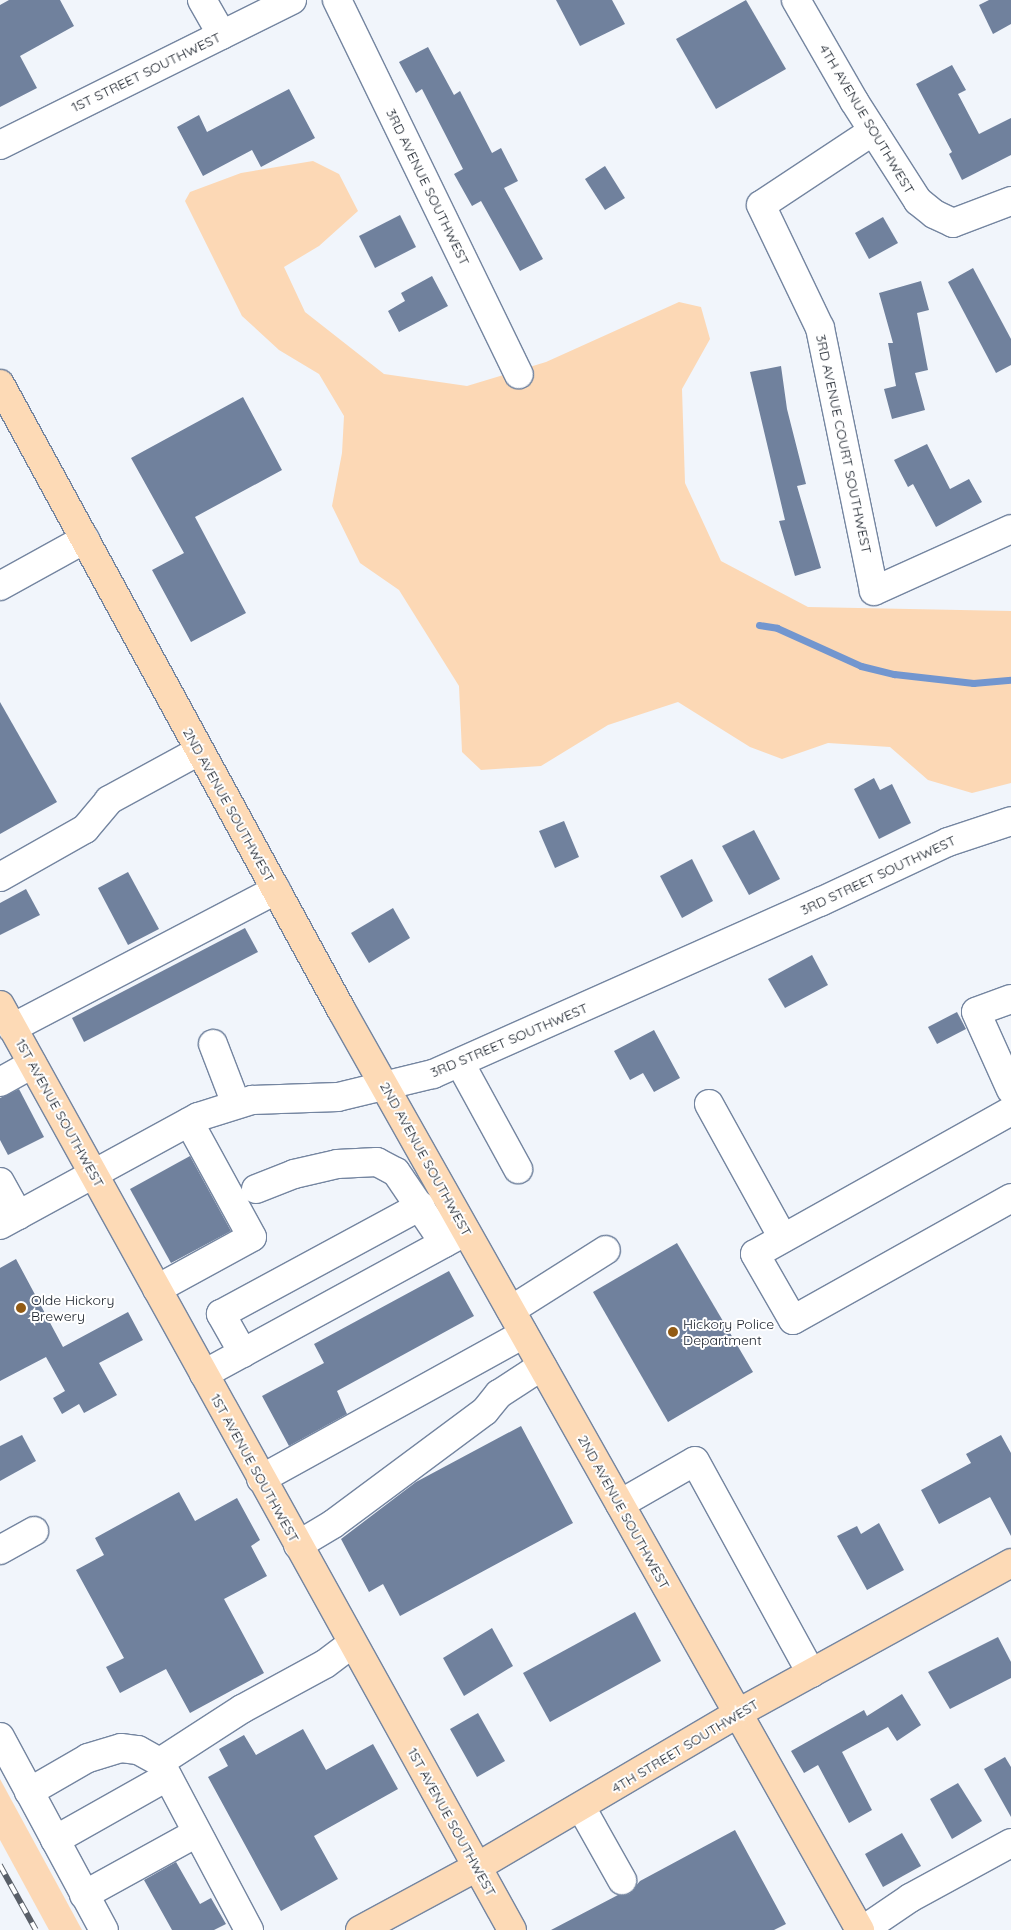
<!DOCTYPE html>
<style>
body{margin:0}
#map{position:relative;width:1011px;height:1930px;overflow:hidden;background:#f1f5fb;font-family:Quicksand,sans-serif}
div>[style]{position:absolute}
.green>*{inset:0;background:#fcd8b5}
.stream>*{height:7px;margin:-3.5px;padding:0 3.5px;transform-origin:3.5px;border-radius:3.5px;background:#7296cf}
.building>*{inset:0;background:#70819d}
.roads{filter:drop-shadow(1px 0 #7485a0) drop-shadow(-1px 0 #7485a0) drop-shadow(0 1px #7485a0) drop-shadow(0 -1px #7485a0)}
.minor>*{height:28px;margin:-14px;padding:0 14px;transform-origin:14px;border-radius:14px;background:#fff}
.major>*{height:28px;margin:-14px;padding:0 14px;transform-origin:14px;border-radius:14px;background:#fddab6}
.rail>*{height:5.5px;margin-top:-2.75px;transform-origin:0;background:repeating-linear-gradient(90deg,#fff 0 11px,#595f68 0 22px);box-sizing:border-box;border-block:1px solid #595f68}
.dots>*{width:14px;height:14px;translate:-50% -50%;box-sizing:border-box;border:2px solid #fff;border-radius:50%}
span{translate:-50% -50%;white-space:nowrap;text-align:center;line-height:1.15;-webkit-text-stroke:4px #fff;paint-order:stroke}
.street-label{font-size:14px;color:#171e28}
.poi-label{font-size:14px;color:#171e28}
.left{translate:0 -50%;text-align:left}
</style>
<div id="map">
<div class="green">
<div style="clip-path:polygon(313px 161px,339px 174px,358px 211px,319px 246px,284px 267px,305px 312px,384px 374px,467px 386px,546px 362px,679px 302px,701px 307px,710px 339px,682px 389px,685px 483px,721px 561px,808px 607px,1011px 611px,1011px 783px,972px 793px,928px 780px,890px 747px,828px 743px,782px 759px,750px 747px,678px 702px,608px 725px,541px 766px,481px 770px,462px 752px,459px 686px,399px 590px,360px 563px,332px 506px,342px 453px,344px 416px,319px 374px,279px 350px,242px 316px,185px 201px,190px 192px,241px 173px)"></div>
<div style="clip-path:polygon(0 1779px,82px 1930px,49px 1930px,0 1840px)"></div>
</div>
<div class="stream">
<div style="left:759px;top:625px;width:18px;rotate:9deg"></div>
<div style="left:777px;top:628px;width:92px;rotate:24.3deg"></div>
<div style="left:861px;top:666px;width:34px;rotate:14deg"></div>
<div style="left:894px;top:674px;width:80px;rotate:6.5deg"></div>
<div style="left:973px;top:683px;width:38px;rotate:-5deg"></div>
</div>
<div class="building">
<div style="clip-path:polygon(9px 0,60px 0,74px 26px,20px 56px,37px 88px,0 107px,0 5px)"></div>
<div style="clip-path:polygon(556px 0,612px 0,625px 24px,580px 46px)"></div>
<div style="clip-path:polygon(746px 0,786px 69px,716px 109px,676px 39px)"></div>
<div style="clip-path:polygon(989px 0,1011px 0,1011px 24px,993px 34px,979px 5px)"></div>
<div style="clip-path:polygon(428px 47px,454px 95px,460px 91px,492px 153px,501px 148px,518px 181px,504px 188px,543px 259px,520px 271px,481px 201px,472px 206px,454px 174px,463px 169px,422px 89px,416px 93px,399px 62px)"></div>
<div style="clip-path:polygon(952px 65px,966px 90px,958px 94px,979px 134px,1011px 118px,1011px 155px,962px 180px,949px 154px,952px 152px,916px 84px)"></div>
<div style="clip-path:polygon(289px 89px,315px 138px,261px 167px,252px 150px,203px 176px,177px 127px,199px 115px,207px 132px)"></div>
<div style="clip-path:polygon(605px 166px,625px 198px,605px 210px,585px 179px)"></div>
<div style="clip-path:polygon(400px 215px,416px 247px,375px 268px,359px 236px)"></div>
<div style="clip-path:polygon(883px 217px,898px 243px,869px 259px,855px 233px)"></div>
<div style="clip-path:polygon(973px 268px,1011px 339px,1011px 365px,996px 373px,948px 282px)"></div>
<div style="clip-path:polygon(432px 276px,448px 306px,399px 332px,388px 311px,405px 301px,401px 293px)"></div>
<div style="clip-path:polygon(921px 281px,929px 310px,917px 313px,928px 370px,915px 373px,925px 410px,892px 419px,884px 389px,896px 386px,888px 343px,893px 343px,879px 293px)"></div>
<div style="clip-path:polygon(781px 366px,787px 409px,806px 484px,797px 486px,821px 568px,795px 576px,779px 521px,785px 520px,750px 372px)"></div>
<div style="clip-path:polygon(243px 397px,282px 470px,195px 517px,246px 613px,191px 642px,152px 570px,184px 553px,131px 458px)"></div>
<div style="clip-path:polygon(927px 444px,950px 489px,969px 479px,982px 502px,936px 527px,913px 484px,908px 487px,894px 460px)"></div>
<div style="clip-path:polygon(0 702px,57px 802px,0 834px)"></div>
<div style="clip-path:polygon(874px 778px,880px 790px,892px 784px,911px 823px,879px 839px,854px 789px)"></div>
<div style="clip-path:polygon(564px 821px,579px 857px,555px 868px,539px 831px)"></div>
<div style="clip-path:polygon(754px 830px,780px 879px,749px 895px,722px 846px)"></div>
<div style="clip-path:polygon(692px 859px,713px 901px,682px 918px,660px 876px)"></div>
<div style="clip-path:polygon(128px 872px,159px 929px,128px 945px,98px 888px)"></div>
<div style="clip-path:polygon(26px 889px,40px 915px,0 935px,0 903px)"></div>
<div style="clip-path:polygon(393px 908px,410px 938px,369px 963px,351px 933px)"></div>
<div style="clip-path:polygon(245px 928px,258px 952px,84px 1042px,72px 1018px)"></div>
<div style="clip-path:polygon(812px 955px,828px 985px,785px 1008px,768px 979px)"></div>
<div style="clip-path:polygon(957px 1012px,966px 1029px,937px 1044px,928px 1027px)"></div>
<div style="clip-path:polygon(654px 1030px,680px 1078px,654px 1092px,643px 1073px,630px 1080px,614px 1051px)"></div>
<div style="clip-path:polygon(19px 1089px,44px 1137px,8px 1155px,0 1140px,0 1098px)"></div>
<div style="clip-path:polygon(190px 1156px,231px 1231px,171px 1263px,130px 1189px)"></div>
<div style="clip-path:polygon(677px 1243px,753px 1372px,668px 1422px,593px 1292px)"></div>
<div style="clip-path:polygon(16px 1259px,63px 1347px,128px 1312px,143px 1340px,99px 1363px,117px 1395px,84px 1413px,79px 1404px,62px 1414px,53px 1398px,65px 1391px,46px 1357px,0 1381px,0 1268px)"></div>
<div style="clip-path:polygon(449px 1271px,474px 1316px,337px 1391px,347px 1414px,289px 1446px,262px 1396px,324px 1363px,314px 1344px)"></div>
<div style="clip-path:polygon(521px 1426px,573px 1523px,400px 1616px,383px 1584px,369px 1592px,341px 1539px,416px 1482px)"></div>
<div style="clip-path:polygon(22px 1435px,36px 1461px,0 1481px,0 1446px)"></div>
<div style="clip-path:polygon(1001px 1435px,1011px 1453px,1011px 1536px,990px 1497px,939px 1524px,921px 1490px,971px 1463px,966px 1454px)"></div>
<div style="clip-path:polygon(179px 1492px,195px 1521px,237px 1498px,260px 1540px,251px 1546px,267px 1576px,224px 1599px,264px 1673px,190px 1713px,166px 1669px,120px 1693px,106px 1667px,124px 1658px,76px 1570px,104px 1555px,95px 1538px)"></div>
<div style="clip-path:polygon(879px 1523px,904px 1570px,867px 1590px,837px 1536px,857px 1526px,861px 1534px)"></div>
<div style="clip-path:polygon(635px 1612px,661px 1661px,550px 1722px,523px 1673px)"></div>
<div style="clip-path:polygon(492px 1628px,513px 1666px,464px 1696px,443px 1658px)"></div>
<div style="clip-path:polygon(998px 1637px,1011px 1662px,1011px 1678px,950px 1709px,928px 1672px)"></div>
<div style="clip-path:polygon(902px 1694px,921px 1725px,897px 1741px,888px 1727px,842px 1752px,872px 1810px,849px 1823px,818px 1765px,804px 1773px,791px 1751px,864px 1710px,867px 1716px)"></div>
<div style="clip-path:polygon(478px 1713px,505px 1761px,477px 1777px,450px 1729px)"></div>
<div style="clip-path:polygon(303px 1729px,326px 1770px,373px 1744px,398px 1789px,314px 1836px,338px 1879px,281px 1911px,208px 1777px,228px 1766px,219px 1749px,244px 1735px,256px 1755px)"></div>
<div style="clip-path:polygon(1005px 1757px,1011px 1767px,1011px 1817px,984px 1769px)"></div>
<div style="clip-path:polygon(958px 1783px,982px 1821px,952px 1839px,930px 1799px)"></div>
<div style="clip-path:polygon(735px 1830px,786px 1924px,774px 1930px,551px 1930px,618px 1895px,629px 1894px,640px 1881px)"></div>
<div style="clip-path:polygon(902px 1833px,921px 1866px,883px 1887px,865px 1854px)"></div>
<div style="clip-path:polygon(176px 1862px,200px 1904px,211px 1898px,226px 1924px,214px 1930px,172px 1930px,144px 1880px)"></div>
</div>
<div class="roads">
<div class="minor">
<div style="left:202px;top:0;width:40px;rotate:60.3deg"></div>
<div style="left:337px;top:0;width:416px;rotate:64.1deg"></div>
<div style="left:796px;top:0;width:116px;rotate:60.1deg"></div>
<div style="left:854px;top:101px;width:119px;rotate:57.4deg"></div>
<div style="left:918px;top:201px;width:21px;rotate:39deg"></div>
<div style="left:934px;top:214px;width:21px;rotate:25deg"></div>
<div style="left:953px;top:223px;width:62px;rotate:-20.8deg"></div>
<div style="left:873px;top:131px;width:134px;rotate:146.5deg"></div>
<div style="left:761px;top:205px;width:136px;rotate:64.4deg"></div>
<div style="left:820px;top:328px;width:268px;rotate:78.4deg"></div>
<div style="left:874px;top:591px;width:150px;rotate:-24.3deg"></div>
<div style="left:0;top:145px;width:326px;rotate:-26.4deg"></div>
<div style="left:0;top:586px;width:97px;rotate:-28.9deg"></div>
<div style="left:0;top:877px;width:98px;rotate:-29.5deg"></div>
<div style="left:85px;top:829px;width:38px;rotate:-50deg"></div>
<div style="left:109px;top:800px;width:102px;rotate:-28.6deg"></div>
<div style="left:1011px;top:999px;width:37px;rotate:160deg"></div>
<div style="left:976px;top:1012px;width:85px;rotate:65.8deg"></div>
<div style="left:12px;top:1028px;width:298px;rotate:-27.6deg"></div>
<div style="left:213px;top:1044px;width:64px;rotate:69deg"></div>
<div style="left:460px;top:1063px;width:121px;rotate:61.3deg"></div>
<div style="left:0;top:1082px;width:37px;rotate:-29deg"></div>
<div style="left:709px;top:1104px;width:153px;rotate:61.1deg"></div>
<div style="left:1011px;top:1111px;width:293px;rotate:150.8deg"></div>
<div style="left:755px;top:1254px;width:76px;rotate:60.1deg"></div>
<div style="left:793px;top:1320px;width:250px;rotate:-29.2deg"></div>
<div style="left:0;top:1182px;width:38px;rotate:61deg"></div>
<div style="left:256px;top:1189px;width:41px;rotate:-21.5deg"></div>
<div style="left:294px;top:1174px;width:44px;rotate:-13.1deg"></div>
<div style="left:337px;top:1164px;width:40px;rotate:-2.9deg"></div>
<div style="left:377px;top:1162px;width:21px;rotate:28deg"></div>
<div style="left:396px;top:1172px;width:86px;rotate:55.9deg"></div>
<div style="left:0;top:1225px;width:226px;rotate:-28.6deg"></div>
<div style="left:198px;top:1117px;width:57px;rotate:-17.5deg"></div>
<div style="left:252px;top:1100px;width:86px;rotate:-2deg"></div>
<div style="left:338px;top:1097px;width:98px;rotate:-13.6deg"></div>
<div style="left:433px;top:1074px;width:424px;rotate:-24deg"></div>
<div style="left:820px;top:902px;width:141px;rotate:-25.1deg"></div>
<div style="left:948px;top:842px;width:66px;rotate:-18.4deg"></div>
<div style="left:157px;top:1289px;width:108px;rotate:-28.7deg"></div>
<div style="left:252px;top:1237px;width:131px;rotate:-118.7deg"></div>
<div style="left:511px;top:1310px;width:112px;rotate:-32.3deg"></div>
<div style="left:243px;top:1353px;width:45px;rotate:-119.4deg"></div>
<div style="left:221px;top:1314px;width:227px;rotate:-28.4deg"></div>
<div style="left:204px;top:1374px;width:298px;rotate:-28.6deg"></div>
<div style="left:261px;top:1479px;width:300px;rotate:-28.9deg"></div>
<div style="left:620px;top:1504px;width:86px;rotate:-29.8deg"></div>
<div style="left:695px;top:1461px;width:242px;rotate:61.3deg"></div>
<div style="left:298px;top:1545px;width:41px;rotate:-31deg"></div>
<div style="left:333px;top:1524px;width:189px;rotate:-36.6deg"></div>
<div style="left:485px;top:1411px;width:22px;rotate:-51deg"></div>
<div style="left:499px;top:1394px;width:51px;rotate:-33.1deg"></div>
<div style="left:0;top:1550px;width:39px;rotate:-29deg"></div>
<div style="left:0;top:1737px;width:219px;rotate:61.7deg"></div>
<div style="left:29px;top:1792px;width:68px;rotate:-30deg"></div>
<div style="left:88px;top:1758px;width:34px;rotate:-17deg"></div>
<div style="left:121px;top:1748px;width:17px;rotate:7deg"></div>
<div style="left:138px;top:1750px;width:25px;rotate:29deg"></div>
<div style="left:581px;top:1807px;width:84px;rotate:60.7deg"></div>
<div style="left:55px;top:1840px;width:129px;rotate:-29.4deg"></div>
<div style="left:84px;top:1895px;width:129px;rotate:-28.8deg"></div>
<div style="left:249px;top:1930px;width:190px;rotate:-117.9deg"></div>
<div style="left:160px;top:1762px;width:98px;rotate:-32.9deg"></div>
<div style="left:242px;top:1709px;width:94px;rotate:-28.5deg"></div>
<div style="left:325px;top:1664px;width:34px;rotate:-37deg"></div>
<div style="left:863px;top:1930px;width:57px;rotate:-34.2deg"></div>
<div style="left:910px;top:1898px;width:115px;rotate:-28.6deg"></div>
</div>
<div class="major">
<div style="left:0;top:384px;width:714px;rotate:61.39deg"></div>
<div style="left:342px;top:1011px;width:1055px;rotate:60.59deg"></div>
<div style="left:0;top:1005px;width:1057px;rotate:61.03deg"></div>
<div style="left:360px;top:1930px;width:133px;rotate:-28.3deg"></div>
<div style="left:477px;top:1867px;width:305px;rotate:-30.5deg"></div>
<div style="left:740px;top:1712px;width:309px;rotate:-28.8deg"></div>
</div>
</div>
<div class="rail">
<div style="left:0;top:1865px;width:74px;rotate:61deg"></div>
</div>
<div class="dots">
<div style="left:21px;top:1308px;background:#925b14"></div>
<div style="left:673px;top:1332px;background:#925b14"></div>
</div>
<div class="street-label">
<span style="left:146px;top:72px;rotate:-26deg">1ST STREET SOUTHWEST</span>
<span style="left:867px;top:119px;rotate:59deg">4TH AVENUE SOUTHWEST</span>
<span style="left:428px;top:187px;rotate:64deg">3RD AVENUE SOUTHWEST</span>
<span style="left:844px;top:444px;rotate:78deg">3RD AVENUE COURT SOUTHWEST</span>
<span style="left:229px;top:805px;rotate:61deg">2ND AVENUE SOUTHWEST</span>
<span style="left:878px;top:875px;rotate:-25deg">3RD STREET SOUTHWEST</span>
<span style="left:509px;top:1040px;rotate:-23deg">3RD STREET SOUTHWEST</span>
<span style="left:60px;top:1113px;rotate:61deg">1ST AVENUE SOUTHWEST</span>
<span style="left:426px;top:1159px;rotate:61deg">2ND AVENUE SOUTHWEST</span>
<span style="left:255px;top:1468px;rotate:61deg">1ST AVENUE SOUTHWEST</span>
<span style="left:624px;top:1512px;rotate:61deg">2ND AVENUE SOUTHWEST</span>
<span style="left:685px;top:1746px;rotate:-31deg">4TH STREET SOUTHWEST</span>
<span style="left:452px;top:1822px;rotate:61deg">1ST AVENUE SOUTHWEST</span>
</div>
<div class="poi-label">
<span class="left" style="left:31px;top:1308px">Olde Hickory<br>Brewery</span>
<span class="left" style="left:683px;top:1332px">Hickory Police<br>Department</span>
</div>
</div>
